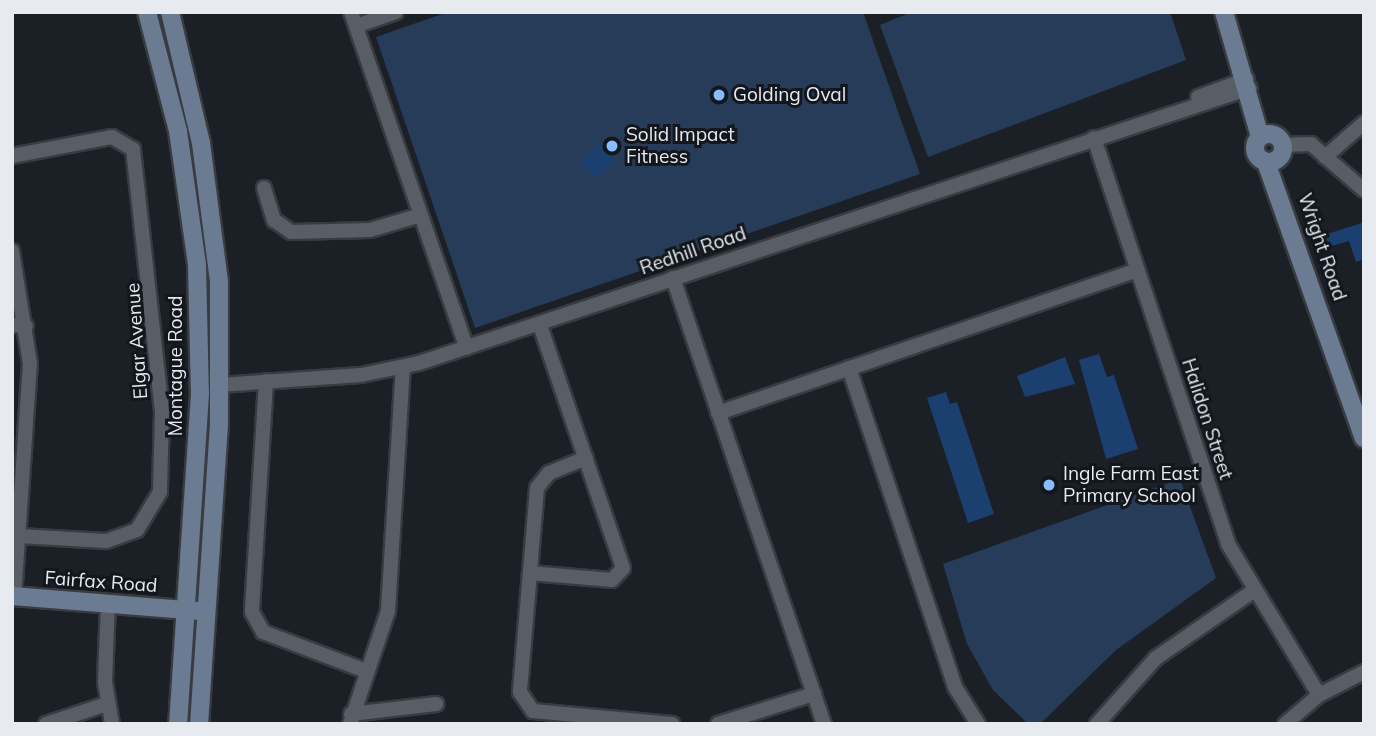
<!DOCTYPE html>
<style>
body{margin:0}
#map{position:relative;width:1376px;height:736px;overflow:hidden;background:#1b2027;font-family:Mulish,sans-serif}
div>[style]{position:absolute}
.green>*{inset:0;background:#273c58}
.building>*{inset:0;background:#1b3f6e}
.roads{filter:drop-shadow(2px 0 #383b40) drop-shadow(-2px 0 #383b40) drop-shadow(0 2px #383b40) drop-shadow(0 -2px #383b40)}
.street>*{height:14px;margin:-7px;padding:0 7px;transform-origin:7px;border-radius:7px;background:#585e66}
.secondary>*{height:18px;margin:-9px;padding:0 9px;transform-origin:9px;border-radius:9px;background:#6b7b91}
.secondary>.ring{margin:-9px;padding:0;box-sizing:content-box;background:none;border:18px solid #6b7b91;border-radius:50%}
.dots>*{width:19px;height:19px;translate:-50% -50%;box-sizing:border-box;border:4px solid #12171d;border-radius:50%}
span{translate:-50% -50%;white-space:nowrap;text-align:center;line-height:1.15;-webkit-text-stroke:6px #12171d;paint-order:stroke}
.poi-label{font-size:19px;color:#e7eaef}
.left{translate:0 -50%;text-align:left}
.street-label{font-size:19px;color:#e7eaef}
.frame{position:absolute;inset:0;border:14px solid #e7eaef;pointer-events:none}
</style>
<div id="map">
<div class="green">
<div style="clip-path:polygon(448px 12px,863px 12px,920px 174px,475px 328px,376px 37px)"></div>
<div style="clip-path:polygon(912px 12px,1170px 12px,1186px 60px,928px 157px,880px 25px)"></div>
<div style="clip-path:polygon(1180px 479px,1216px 578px,1116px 650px,1040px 724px,1028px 724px,993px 690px,967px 644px,943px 564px)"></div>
</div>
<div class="building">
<div style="clip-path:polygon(599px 144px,616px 161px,596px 179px,580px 161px)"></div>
<div style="clip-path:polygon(1362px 223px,1364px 259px,1356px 262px,1349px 241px,1328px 247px,1324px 235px)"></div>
<div style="clip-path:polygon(1099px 354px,1107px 377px,1114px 375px,1138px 449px,1106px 459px,1079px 360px)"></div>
<div style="clip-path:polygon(1065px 357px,1075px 384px,1025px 397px,1017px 376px)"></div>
<div style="clip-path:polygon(946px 392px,950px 404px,957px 402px,994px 514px,968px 523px,927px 398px)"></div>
</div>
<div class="roads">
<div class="street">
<div style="left:351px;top:12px;width:355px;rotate:71deg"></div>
<div style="left:356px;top:26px;width:42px;rotate:-19.3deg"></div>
<div style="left:1198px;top:97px;width:52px;rotate:-20.2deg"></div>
<div style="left:1094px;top:138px;width:428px;rotate:71.7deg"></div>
<div style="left:1228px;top:544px;width:176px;rotate:58.9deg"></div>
<div style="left:1282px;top:145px;width:29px;rotate:-2deg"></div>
<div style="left:1311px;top:144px;width:70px;rotate:41deg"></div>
<div style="left:12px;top:156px;width:102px;rotate:-10.8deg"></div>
<div style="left:112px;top:137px;width:24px;rotate:30deg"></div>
<div style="left:133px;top:149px;width:266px;rotate:83.7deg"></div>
<div style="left:162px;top:413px;width:79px;rotate:91.5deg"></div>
<div style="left:160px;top:492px;width:44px;rotate:121.2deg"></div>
<div style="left:137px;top:530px;width:33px;rotate:160deg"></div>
<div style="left:106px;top:541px;width:87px;rotate:-176.7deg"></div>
<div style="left:1325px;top:157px;width:52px;rotate:-41.1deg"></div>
<div style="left:264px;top:188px;width:34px;rotate:73deg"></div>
<div style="left:274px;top:220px;width:21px;rotate:35deg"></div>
<div style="left:291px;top:232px;width:79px;rotate:-1.5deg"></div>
<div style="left:370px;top:230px;width:53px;rotate:-16.4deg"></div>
<div style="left:12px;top:251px;width:113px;rotate:80.9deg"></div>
<div style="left:30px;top:363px;width:234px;rotate:93.9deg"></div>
<div style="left:673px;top:278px;width:471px;rotate:71.3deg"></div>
<div style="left:12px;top:325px;width:14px;rotate:4deg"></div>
<div style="left:849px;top:368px;width:336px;rotate:71.6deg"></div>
<div style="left:955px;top:687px;width:44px;rotate:58.1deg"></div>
<div style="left:266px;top:381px;width:231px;rotate:93.5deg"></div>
<div style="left:252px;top:612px;width:23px;rotate:61deg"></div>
<div style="left:263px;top:632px;width:110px;rotate:20.7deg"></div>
<div style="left:220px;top:385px;width:141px;rotate:-4.1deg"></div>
<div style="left:361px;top:375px;width:59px;rotate:-11.7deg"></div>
<div style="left:419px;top:363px;width:875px;rotate:-18.31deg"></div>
<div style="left:718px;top:413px;width:443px;rotate:-18.8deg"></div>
<div style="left:586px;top:458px;width:40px;rotate:158deg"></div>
<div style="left:549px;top:473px;width:19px;rotate:129deg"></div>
<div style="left:537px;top:488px;width:205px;rotate:94.8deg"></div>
<div style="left:520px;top:692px;width:23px;rotate:56deg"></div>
<div style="left:533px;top:711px;width:140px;rotate:5.3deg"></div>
<div style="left:530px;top:573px;width:82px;rotate:4.9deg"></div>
<div style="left:612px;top:580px;width:16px;rotate:-47deg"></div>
<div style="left:623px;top:568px;width:257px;rotate:-108.9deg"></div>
<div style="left:108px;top:603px;width:79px;rotate:92.2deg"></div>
<div style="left:105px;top:682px;width:43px;rotate:80.5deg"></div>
<div style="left:351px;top:714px;width:86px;rotate:-6.7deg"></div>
<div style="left:46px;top:724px;width:64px;rotate:-18.2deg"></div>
<div style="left:350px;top:724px;width:119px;rotate:-71.4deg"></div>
<div style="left:388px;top:611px;width:243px;rotate:-86.5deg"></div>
<div style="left:718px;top:724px;width:101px;rotate:-17.4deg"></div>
<div style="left:1097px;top:724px;width:89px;rotate:-48.2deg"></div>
<div style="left:1156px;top:658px;width:118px;rotate:-34.6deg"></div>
<div style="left:1285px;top:724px;width:45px;rotate:-40.5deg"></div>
<div style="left:1319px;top:695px;width:51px;rotate:-27.1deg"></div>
</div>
<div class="secondary">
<div style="left:147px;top:12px;width:123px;rotate:75.4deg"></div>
<div style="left:178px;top:131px;width:135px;rotate:81.9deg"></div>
<div style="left:197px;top:265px;width:129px;rotate:88.7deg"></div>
<div style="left:200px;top:394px;width:331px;rotate:93.8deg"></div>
<div style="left:170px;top:12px;width:135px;rotate:76.7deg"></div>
<div style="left:201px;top:143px;width:140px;rotate:82.6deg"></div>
<div style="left:219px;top:282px;width:142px;rotate:90deg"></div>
<div style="left:219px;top:424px;width:301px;rotate:93.8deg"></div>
<div style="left:1224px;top:12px;width:130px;rotate:73.9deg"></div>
<div class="ring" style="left:1255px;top:134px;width:10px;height:10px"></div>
<div style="left:1266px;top:162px;width:293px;rotate:70.5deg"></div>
<div style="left:12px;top:596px;width:186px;rotate:4.6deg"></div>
</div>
</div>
<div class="dots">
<div style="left:719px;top:95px;background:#89bafc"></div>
<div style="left:612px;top:146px;background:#89bafc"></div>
<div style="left:1049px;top:485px;background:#89bafc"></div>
</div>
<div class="poi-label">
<span class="left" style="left:733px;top:95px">Golding Oval</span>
<span class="left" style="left:626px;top:146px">Solid Impact<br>Fitness</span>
<span class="left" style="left:1063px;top:485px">Ingle Farm East<br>Primary School</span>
</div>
<div class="street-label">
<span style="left:1322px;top:247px;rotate:71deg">Wright Road</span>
<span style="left:693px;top:251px;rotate:-19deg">Redhill Road</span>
<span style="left:137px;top:341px;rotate:-94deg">Elgar Avenue</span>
<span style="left:176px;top:366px;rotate:-90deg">Montague Road</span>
<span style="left:1207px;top:419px;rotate:72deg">Halidon Street</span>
<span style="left:101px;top:582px;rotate:4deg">Fairfax Road</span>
</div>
<div class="frame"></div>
</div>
